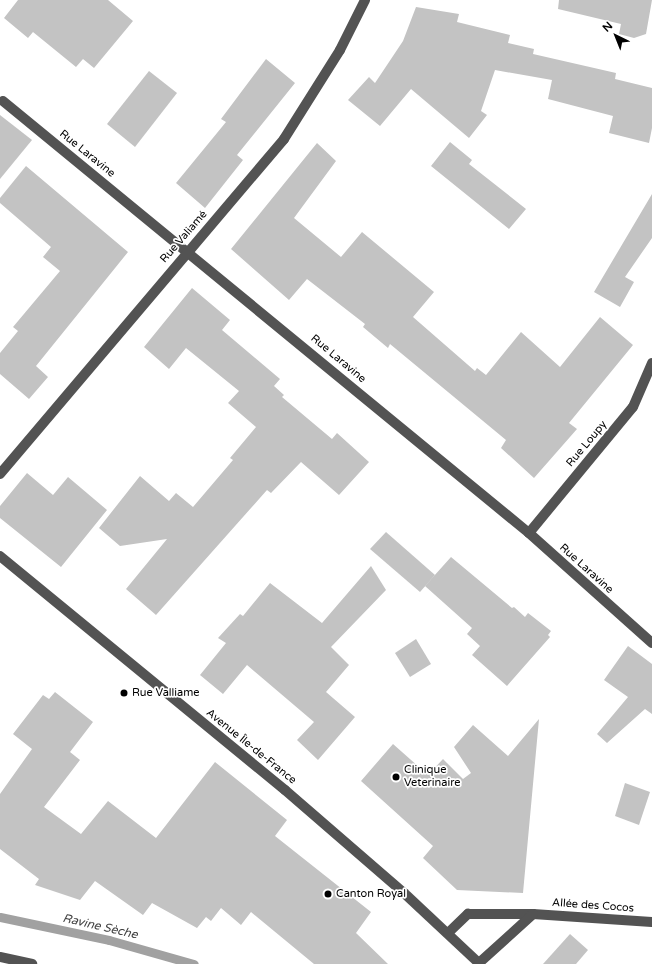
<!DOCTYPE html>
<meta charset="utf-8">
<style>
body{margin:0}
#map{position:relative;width:652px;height:964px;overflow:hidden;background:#fff;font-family:"Varela Round",sans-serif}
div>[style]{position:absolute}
.stream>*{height:9px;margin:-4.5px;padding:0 4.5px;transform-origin:4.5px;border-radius:4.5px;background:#a1a1a1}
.building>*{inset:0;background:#c3c3c3}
.minor>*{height:10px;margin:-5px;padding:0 5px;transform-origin:5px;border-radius:5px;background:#535353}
.dots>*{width:11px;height:11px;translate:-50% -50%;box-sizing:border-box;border:2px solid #fff;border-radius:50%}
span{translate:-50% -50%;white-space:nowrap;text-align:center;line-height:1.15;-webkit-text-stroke:3.5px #fff;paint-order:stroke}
.street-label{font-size:11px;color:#000}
.poi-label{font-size:11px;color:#000}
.left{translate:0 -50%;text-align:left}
.water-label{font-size:12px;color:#424242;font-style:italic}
.north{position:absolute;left:596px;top:16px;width:40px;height:40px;-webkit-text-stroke:3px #fff;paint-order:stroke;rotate:317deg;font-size:11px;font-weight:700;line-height:16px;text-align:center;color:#000}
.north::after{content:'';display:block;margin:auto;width:14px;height:18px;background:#000;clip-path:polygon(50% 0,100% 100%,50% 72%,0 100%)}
</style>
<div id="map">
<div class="stream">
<div style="left:0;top:917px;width:111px;rotate:11.9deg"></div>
<div style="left:109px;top:940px;width:88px;rotate:15.8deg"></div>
</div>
<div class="building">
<div style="clip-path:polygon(18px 0,108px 0,133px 21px,94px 68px,83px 59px,76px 67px,33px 32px,28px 38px,4px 18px)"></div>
<div style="clip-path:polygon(559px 0,652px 0,646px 34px,634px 38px,619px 34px,621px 24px,558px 9px)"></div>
<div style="clip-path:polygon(416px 7px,459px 14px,457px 22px,510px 35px,508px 43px,534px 49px,533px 54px,616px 73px,615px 79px,652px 88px,652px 128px,649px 143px,609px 133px,613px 116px,548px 99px,552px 80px,495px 70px,481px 111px,487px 115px,469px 138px,411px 89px,380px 126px,348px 100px,369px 77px,375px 83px,403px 41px)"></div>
<div style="clip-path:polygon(266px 59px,295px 83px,237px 155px,243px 160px,205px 208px,176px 183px,226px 122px,221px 119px)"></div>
<div style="clip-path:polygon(149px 71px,177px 93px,135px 147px,107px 124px)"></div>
<div style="clip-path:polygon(0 115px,32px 140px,0 179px)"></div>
<div style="clip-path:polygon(450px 142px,472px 160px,469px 164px,526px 209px,509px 229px,431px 166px)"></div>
<div style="clip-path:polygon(317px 143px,336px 161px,294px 218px,341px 257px,362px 232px,434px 292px,413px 317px,475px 371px,477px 368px,486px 375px,521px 332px,560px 367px,600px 317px,633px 345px,569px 423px,577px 429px,534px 478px,501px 448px,506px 440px,390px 344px,388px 348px,363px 327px,365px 324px,307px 279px,289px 300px,231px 249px)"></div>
<div style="clip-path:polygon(26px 166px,128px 252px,36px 366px,48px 377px,29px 399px,0 374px,0 353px,18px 331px,13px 327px,60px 271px,43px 257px,51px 247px,0 203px,0 198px)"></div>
<div style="clip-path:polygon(652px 194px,652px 238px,625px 277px,634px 282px,620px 307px,594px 292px)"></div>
<div style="clip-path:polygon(192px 288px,230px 320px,222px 330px,280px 379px,274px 386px,284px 395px,282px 397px,332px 439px,337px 433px,369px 462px,339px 495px,301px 462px,271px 493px,267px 490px,156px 615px,126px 589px,167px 539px,120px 546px,99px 528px,140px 476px,169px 501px,176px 493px,193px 507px,233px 460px,230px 458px,256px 427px,228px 403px,239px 391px,186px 348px,169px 369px,144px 347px)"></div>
<div style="clip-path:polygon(27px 473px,53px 495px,68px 477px,107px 510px,61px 567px,0 518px,0 506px)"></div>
<div style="clip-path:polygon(386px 532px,435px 575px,420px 592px,370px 549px)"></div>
<div style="clip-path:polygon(451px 557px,512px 608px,514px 607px,525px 617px,528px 613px,551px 631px,548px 635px,550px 637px,507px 686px,472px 655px,480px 646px,467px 634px,472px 628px,425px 586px)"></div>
<div style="clip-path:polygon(371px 566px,386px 590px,331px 647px,349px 665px,326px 692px,355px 717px,318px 760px,297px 740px,314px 722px,247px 665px,223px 694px,200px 675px,226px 643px,218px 638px,240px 614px,243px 616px,270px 583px,322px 623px)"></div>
<div style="clip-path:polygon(416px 639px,431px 664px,410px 677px,395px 653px)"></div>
<div style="clip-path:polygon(628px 646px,652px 664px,652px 714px,645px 709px,607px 743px,597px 734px,628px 697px,604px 680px)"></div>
<div style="clip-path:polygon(55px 692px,93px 722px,70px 752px,80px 760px,44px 807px,81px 834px,108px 801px,156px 838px,215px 762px,287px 820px,275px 836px,371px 912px,356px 933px,388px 964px,314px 964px,251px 912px,241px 925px,221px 908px,211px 921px,206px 917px,197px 928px,152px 903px,143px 915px,95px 881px,80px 900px,35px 885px,39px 879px,0 849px,0 794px,32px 749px,13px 734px,43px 695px,49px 699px)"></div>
<div style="clip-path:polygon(539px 719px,523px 893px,457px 890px,423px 858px,433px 846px,361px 781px,393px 744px,428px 775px,443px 759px,463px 779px,471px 773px,454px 747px,473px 725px,508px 756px)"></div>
<div style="clip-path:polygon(625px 783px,650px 792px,639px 825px,615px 816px)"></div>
<div style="clip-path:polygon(570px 934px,588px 950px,576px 964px,543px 964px)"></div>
</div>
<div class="minor">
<div style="left:3px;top:101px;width:681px;rotate:39.4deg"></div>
<div style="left:529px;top:533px;width:165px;rotate:41.8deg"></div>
<div style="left:0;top:474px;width:439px;rotate:-49.7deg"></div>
<div style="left:284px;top:139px;width:105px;rotate:-57.8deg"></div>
<div style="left:340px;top:50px;width:56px;rotate:-63.4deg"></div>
<div style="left:529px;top:533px;width:163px;rotate:-50.5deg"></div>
<div style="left:633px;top:407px;width:48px;rotate:-66.6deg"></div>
<div style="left:0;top:556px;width:369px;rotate:39.4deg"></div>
<div style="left:285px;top:790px;width:157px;rotate:40.9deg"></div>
<div style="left:404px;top:893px;width:104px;rotate:43.1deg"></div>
<div style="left:448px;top:933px;width:28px;rotate:-44deg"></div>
<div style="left:468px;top:914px;width:65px"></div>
<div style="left:533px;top:914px;width:119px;rotate:3.8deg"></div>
<div style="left:0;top:957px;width:33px;rotate:12deg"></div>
<div style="left:479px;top:963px;width:73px;rotate:-42.2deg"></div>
</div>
<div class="dots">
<div style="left:124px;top:693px;background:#000"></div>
<div style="left:396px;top:777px;background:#000"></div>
<div style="left:328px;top:894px;background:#000"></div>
</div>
<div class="street-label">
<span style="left:87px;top:154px;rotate:39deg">Rue Laravine</span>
<span style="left:184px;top:237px;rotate:-49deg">Rue Valiamé</span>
<span style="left:338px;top:359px;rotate:40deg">Rue Laravine</span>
<span style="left:587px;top:444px;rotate:-50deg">Rue Loupy</span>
<span style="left:586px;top:569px;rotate:42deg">Rue Laravine</span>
<span style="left:251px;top:747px;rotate:39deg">Avenue Île-de-France</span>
<span style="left:593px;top:906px;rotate:4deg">Allée des Cocos</span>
</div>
<div class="poi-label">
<span class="left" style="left:132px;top:693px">Rue Valliame</span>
<span class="left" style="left:404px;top:777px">Clinique<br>Veterinaire</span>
<span class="left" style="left:336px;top:894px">Canton Royal</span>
</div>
<div class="water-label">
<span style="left:100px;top:927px;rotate:13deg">Ravine Sèche</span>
</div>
<div class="north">N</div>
</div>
